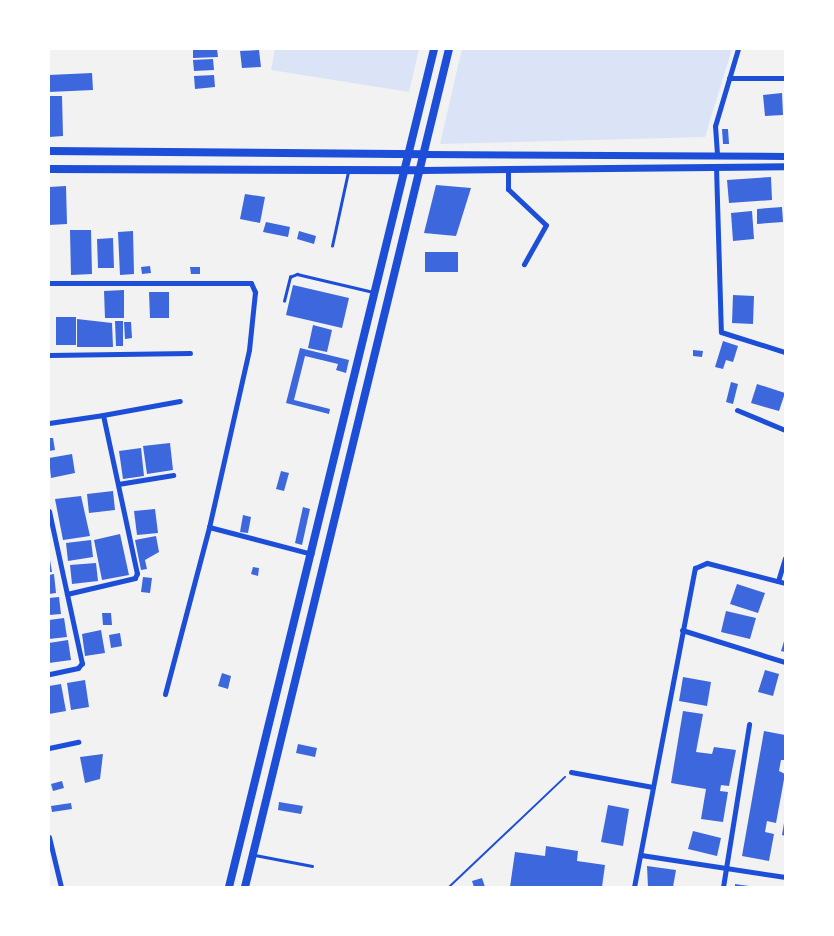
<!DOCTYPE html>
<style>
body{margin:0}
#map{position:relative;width:834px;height:936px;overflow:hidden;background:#f2f2f2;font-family:"PT Sans",sans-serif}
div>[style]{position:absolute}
.green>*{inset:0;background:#dbe4f7}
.building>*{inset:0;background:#3d67dc}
.path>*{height:2px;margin:-1px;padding:0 1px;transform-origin:1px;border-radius:1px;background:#1d4ed8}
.service>*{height:2.5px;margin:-1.25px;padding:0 1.25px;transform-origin:1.25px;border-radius:1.25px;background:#1d4ed8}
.minor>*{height:5px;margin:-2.5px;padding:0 2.5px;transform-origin:2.5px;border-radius:2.5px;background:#1d4ed8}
.tertiary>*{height:7px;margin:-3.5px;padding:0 3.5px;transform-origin:3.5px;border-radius:3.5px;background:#1d4ed8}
.secondary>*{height:8px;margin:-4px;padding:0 4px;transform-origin:4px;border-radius:4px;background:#1d4ed8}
span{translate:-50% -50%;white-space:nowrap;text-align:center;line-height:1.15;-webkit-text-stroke:4.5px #fff;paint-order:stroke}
.frame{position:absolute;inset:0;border:50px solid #fff;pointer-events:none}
</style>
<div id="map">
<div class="green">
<div style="clip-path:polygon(275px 49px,419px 49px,409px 92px,271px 70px)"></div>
<div style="clip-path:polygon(462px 49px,732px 49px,705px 137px,440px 144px)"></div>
</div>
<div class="building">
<div style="clip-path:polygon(193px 49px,217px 49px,218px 57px,193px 58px)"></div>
<div style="clip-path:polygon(259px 50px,261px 67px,242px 68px,240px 51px)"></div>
<div style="clip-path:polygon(213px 59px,214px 70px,194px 71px,193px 60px)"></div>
<div style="clip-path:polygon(92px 73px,93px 90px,49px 92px,49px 75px)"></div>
<div style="clip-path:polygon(214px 75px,215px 87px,195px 89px,194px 76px)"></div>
<div style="clip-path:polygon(782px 93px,783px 115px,765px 116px,763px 95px)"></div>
<div style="clip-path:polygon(49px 96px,62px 96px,63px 136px,49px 137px)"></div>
<div style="clip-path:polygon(722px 129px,728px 129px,729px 144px,723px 144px)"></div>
<div style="clip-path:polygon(771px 177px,772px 200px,729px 203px,727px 180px)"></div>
<div style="clip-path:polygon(436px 185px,471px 188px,456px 236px,424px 233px)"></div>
<div style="clip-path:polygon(66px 186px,67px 224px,49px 225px,49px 187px)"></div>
<div style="clip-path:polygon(245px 194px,265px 197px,260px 223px,240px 219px)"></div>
<div style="clip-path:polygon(782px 207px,783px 222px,757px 224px,757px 209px)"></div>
<div style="clip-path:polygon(752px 211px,754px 239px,733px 241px,731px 213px)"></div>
<div style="clip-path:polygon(266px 222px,290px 227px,288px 237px,263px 232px)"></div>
<div style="clip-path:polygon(70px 230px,91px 230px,92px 274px,71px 275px)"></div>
<div style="clip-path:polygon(133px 231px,134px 274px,120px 275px,118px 232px)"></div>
<div style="clip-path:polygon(299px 231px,316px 236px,314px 244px,297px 239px)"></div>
<div style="clip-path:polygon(113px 238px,114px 268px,98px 268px,97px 239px)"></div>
<div style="clip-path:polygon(425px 252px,458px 252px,458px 272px,425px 272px)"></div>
<div style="clip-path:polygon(150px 266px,151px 273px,142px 274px,141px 267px)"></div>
<div style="clip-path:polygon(190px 267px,200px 267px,200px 274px,191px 274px)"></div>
<div style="clip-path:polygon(293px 285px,349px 298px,342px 328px,286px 315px)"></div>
<div style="clip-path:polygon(124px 290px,124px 318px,105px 318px,104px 291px)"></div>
<div style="clip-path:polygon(149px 292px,169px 292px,169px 318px,150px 318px)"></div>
<div style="clip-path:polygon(733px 295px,754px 296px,753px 324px,732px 323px)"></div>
<div style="clip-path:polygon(56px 317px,76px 317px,76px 345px,56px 345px)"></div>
<div style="clip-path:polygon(77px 319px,112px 323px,113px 347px,77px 347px)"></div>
<div style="clip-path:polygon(115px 321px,123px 321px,123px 346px,116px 346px)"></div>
<div style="clip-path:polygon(124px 322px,131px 322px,132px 338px,125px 339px)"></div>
<div style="clip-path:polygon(313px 325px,332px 330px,327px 352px,308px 348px)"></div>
<div style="clip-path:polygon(723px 341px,738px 346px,733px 362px,726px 360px,723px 369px,715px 367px)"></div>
<div style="clip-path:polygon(300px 348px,349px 360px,346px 373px,336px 370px,338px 364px,305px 356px,294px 400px,330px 409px,329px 414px,286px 403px)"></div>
<div style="clip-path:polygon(693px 350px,703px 351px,702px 357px,693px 356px)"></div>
<div style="clip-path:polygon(731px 382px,738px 384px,733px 404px,726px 402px)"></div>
<div style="clip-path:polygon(757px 384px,785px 393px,779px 411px,751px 403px)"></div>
<div style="clip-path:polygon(49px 438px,53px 438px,55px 450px,49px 451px)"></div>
<div style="clip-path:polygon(170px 443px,173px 470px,147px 474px,143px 446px)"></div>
<div style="clip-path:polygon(141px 448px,144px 476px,123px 479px,119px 451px)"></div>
<div style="clip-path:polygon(72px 454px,75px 473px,51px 478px,49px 458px)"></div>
<div style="clip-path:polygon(281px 471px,289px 473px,284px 491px,276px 489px)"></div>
<div style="clip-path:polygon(113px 491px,115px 510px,89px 513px,87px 494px)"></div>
<div style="clip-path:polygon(81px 496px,90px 536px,63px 540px,55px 499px)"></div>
<div style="clip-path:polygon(303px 507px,310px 509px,302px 545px,295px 543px)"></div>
<div style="clip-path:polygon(155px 509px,158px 533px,137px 535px,134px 511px)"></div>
<div style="clip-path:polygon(243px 515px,251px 517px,248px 533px,240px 532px)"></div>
<div style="clip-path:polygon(120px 534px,129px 575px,102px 580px,94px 540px)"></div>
<div style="clip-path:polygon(156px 536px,159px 552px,145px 560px,147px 569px,141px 570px,135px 540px)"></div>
<div style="clip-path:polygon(91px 540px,93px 557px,68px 561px,66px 543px)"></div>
<div style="clip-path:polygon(49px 554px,52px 572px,49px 572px)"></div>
<div style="clip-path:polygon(96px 563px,98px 581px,72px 584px,70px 565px)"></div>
<div style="clip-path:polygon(253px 567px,259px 568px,258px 576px,251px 574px)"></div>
<div style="clip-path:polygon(54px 574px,56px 593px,49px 594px,49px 575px)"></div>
<div style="clip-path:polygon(143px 577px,152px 578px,150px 593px,141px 592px)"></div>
<div style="clip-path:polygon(737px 584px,765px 593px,758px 613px,730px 604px)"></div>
<div style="clip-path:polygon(59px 597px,61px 614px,49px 615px,49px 598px)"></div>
<div style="clip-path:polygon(726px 611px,756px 618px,750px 639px,721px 632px)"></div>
<div style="clip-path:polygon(102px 613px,111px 613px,112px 625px,103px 625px)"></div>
<div style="clip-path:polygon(64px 618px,67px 637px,49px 639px,49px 620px)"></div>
<div style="clip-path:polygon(101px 630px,105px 653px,85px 656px,82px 634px)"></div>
<div style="clip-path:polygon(120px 633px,122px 646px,111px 648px,109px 635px)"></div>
<div style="clip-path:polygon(785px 638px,785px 652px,781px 651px)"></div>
<div style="clip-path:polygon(68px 640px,71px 660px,49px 663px,49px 643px)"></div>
<div style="clip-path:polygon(765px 670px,779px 674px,773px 696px,758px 692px)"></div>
<div style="clip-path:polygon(222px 673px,231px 676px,228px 689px,218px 686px)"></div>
<div style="clip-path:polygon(683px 677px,711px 682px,707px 706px,679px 701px)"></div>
<div style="clip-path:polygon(85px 680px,89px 707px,71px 710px,67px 683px)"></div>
<div style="clip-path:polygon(61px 684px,66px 711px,49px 714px,49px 686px)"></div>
<div style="clip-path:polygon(683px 711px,703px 714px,696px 752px,712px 754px,714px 747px,736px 750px,729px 786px,721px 785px,720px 791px,728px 792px,723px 822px,701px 819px,706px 789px,671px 783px)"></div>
<div style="clip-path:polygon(764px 731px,785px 735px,785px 760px,781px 760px,779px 771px,785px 774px,776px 823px,767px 821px,765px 832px,774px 834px,769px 861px,742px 856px)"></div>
<div style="clip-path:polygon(298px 744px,317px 748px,315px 757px,296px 753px)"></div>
<div style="clip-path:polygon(103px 754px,100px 779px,85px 783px,80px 757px)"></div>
<div style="clip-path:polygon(62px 781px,64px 788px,53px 791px,51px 784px)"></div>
<div style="clip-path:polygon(279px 802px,303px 806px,301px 814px,278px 810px)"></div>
<div style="clip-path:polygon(71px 803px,72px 809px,52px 812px,51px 806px)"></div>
<div style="clip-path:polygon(608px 805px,629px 809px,623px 846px,601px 842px)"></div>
<div style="clip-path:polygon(784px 823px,785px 823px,785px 836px,782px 835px)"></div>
<div style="clip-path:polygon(693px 831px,721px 838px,717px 856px,688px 849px)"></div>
<div style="clip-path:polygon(546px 846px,578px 851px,577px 861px,605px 865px,602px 887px,510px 887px,515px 852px,545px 856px)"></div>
<div style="clip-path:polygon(647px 866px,676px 870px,673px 887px,648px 887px)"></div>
<div style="clip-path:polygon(482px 878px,485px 887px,474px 887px,472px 881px)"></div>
<div style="clip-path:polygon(735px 884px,749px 886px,749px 887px,735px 887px)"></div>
</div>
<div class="path">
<div style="left:449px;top:887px;width:160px;rotate:-43.5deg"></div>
</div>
<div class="service">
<div style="left:332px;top:246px;width:76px;rotate:-77.8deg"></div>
<div style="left:284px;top:301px;width:25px;rotate:-76deg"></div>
<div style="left:290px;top:277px;width:8px;rotate:-23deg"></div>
<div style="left:297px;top:274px;width:78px;rotate:13.3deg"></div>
<div style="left:255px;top:855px;width:58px;rotate:10.9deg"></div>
</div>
<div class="minor">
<div style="left:729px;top:78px;width:56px"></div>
<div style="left:717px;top:154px;width:28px;rotate:-94deg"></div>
<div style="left:715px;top:126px;width:80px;rotate:-73.4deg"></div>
<div style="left:716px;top:167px;width:165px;rotate:88.3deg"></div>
<div style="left:721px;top:332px;width:67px;rotate:17.4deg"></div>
<div style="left:508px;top:169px;width:20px;rotate:90deg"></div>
<div style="left:508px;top:189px;width:52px;rotate:43.5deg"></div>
<div style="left:546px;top:225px;width:45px;rotate:119.4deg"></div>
<div style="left:49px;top:283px;width:202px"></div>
<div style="left:251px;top:283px;width:10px;rotate:66deg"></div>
<div style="left:255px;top:292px;width:58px;rotate:95.9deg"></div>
<div style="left:249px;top:350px;width:181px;rotate:102.7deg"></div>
<div style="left:209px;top:527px;width:106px;rotate:14.7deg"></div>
<div style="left:49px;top:355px;width:141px;rotate:-0.8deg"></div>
<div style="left:737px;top:410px;width:52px;rotate:22.6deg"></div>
<div style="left:103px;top:415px;width:78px;rotate:-10.3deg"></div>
<div style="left:49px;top:423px;width:55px;rotate:-8.4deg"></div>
<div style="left:103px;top:415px;width:162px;rotate:77.9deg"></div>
<div style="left:137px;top:573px;width:5px;rotate:112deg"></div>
<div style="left:135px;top:578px;width:70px;rotate:166.8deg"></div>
<div style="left:118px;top:484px;width:56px;rotate:-9.3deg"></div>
<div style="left:49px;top:511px;width:156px;rotate:77.8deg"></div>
<div style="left:82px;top:663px;width:6px;rotate:129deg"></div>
<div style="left:78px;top:668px;width:30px;rotate:168deg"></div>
<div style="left:778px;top:581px;width:24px;rotate:-73deg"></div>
<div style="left:682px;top:630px;width:108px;rotate:17.3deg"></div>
<div style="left:165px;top:694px;width:173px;rotate:-75.2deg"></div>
<div style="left:49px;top:748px;width:30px;rotate:-12deg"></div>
<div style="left:571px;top:772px;width:83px;rotate:10.4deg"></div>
<div style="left:49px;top:837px;width:51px;rotate:76.5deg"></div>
<div style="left:641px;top:855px;width:146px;rotate:8.7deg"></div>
<div style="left:634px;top:887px;width:325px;rotate:-79.2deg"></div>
<div style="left:695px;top:568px;width:13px;rotate:-23deg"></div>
<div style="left:707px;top:563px;width:81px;rotate:14.4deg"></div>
<div style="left:723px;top:887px;width:165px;rotate:-80.9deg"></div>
</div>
<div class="tertiary">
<div style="left:426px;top:154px;width:359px;rotate:0.3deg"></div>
<div style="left:422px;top:170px;width:363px;rotate:-0.6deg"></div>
</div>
<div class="secondary">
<div style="left:49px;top:151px;width:377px;rotate:0.5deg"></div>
<div style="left:49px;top:169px;width:373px;rotate:0.2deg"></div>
<div style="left:229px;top:887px;width:863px;rotate:-76.25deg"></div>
<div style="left:245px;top:887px;width:862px;rotate:-76.32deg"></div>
</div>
<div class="frame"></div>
</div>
